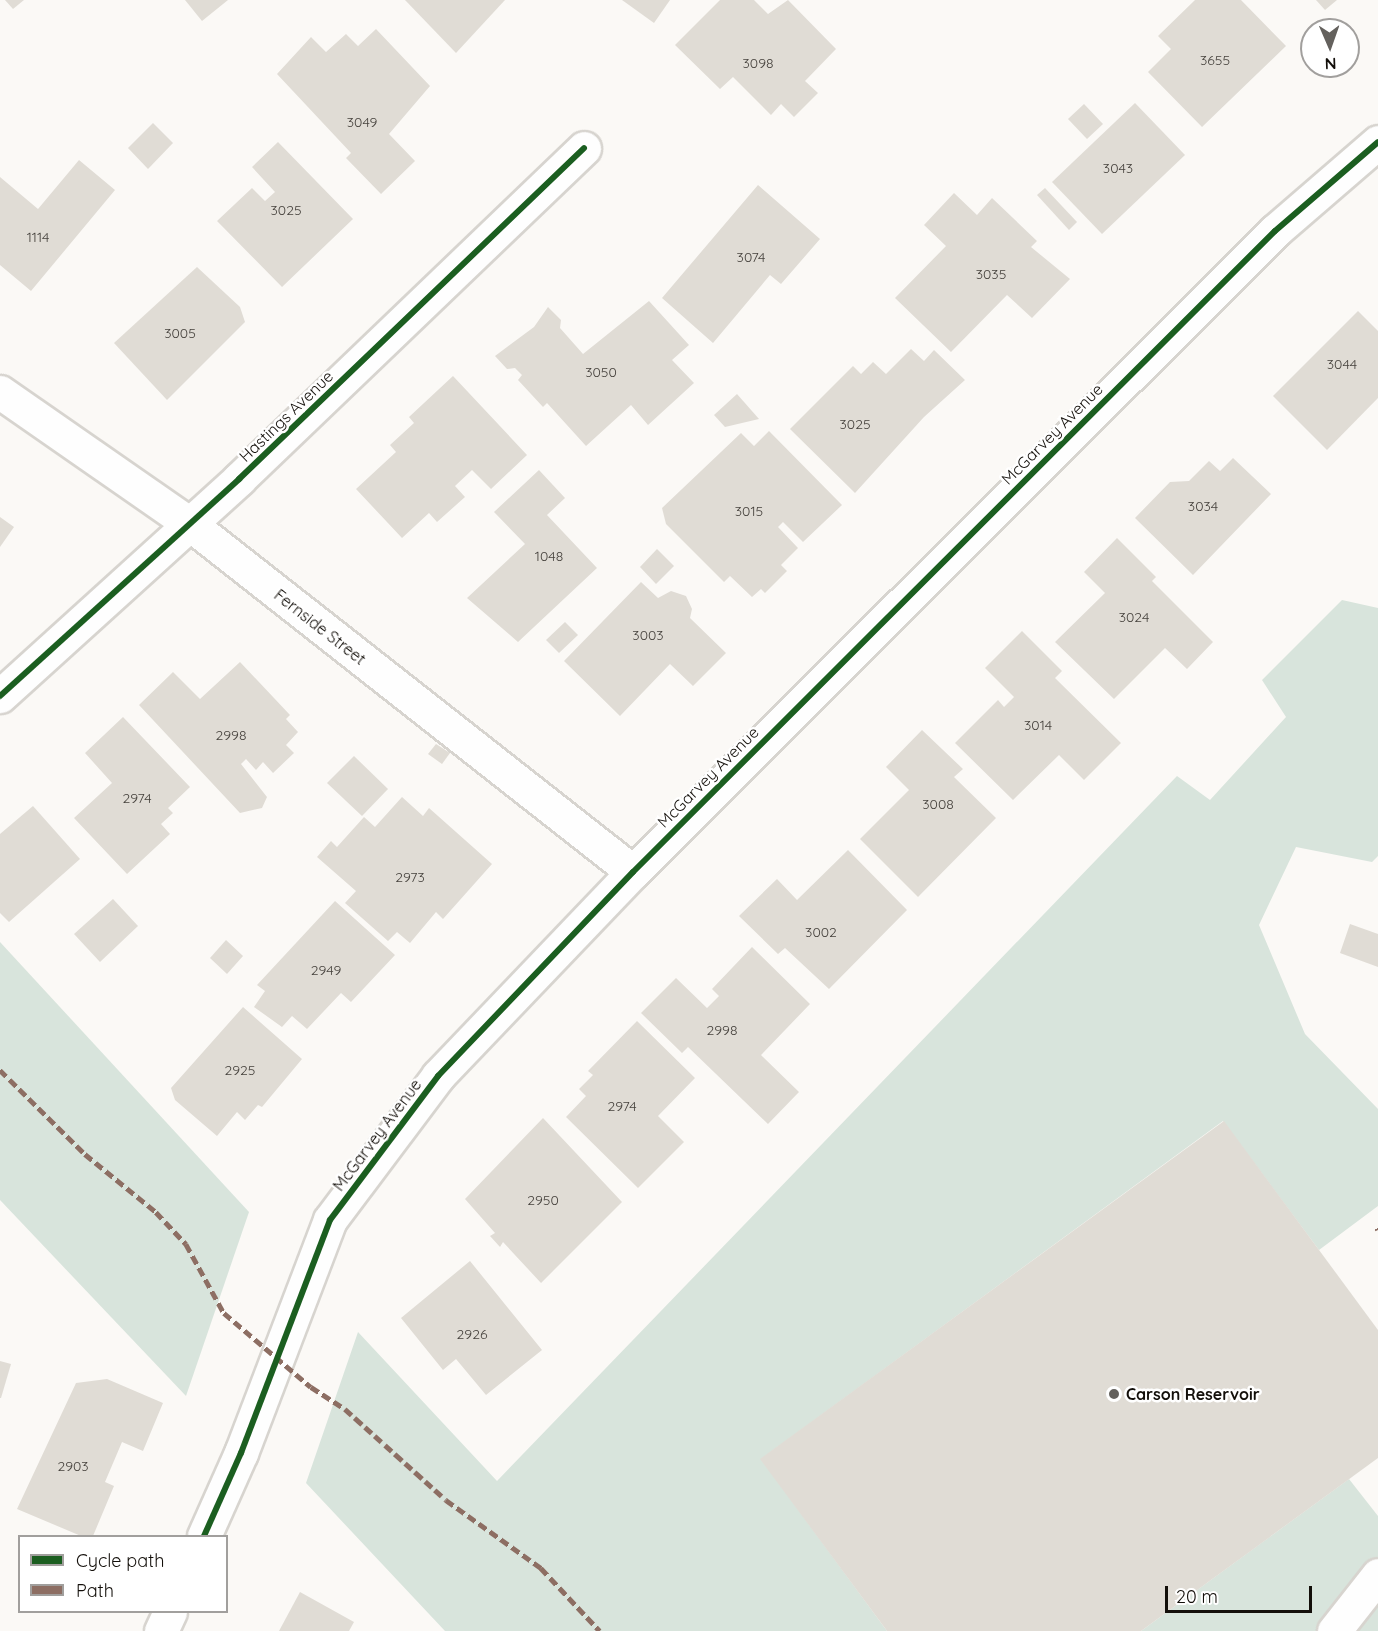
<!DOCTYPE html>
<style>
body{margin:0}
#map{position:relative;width:1378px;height:1631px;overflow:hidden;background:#fbf9f6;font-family:Quicksand,sans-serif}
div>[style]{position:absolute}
.green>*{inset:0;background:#d8e4dc}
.building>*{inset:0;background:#e0dcd5}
.roads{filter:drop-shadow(2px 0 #d7d4cf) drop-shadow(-2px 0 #d7d4cf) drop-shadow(0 2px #d7d4cf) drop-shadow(0 -2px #d7d4cf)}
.minor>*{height:33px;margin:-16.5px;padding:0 16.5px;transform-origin:16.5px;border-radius:16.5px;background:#fefefe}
.quiet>*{height:4.5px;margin-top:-2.25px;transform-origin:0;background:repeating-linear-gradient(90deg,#8d6e63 0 9px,transparent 0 13.5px)}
.cycleway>*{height:6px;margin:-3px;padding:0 3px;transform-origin:3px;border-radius:3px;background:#1b5e20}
.dots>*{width:16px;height:16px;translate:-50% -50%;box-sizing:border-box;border:3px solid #fff;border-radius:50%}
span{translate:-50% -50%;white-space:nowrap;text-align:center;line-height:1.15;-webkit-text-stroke:5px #fff;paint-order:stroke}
.number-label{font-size:14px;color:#46423d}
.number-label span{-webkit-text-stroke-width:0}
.street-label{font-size:16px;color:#130f0a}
.poi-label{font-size:16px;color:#130f0a;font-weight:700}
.left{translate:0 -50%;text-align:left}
.legend{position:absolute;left:18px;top:1535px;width:210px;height:78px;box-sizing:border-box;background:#fff;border:2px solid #a19f9d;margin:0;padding:8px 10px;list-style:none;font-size:18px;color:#130f0a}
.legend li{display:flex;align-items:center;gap:12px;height:30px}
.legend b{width:30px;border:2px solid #a19f9d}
.north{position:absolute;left:1300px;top:18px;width:60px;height:60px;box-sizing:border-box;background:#fff;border:2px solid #a19f9d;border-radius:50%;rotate:178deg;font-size:16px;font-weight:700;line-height:24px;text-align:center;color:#130f0a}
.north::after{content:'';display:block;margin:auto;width:21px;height:27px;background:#64615d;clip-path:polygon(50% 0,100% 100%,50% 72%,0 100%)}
.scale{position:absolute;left:1165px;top:1586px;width:147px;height:27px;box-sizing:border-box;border:3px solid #130f0a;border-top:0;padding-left:8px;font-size:18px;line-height:21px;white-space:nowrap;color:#130f0a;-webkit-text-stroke:4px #fff;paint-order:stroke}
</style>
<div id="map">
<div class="green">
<div style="clip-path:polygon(1342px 600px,1378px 608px,1378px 856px,1372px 862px,1296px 847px,1259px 925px,1305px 1034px,1378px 1109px,1378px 1206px,1319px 1250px,1223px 1121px,761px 1459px,887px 1631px,445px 1631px,306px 1483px,358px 1332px,497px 1481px,1177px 776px,1210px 800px,1286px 717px,1262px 680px)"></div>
<div style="clip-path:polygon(0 942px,249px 1212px,186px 1396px,0 1200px)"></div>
<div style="clip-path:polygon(1349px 1479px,1378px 1516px,1378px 1631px,1141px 1631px)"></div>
</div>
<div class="building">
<div style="clip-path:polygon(5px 0,24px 0,13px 9px)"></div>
<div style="clip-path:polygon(185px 0,228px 0,202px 21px)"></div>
<div style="clip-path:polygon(405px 0,505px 0,456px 53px)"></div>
<div style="clip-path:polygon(622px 0,670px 0,654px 23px)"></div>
<div style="clip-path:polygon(720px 0,754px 0,768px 14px,788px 0,836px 49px,805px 81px,818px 93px,794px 117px,781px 104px,771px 115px,733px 77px,720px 89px,675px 45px)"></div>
<div style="clip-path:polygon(1195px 0,1241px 0,1286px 46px,1202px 127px,1148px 72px,1171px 49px,1158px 36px)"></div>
<div style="clip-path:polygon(1316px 0,1337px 0,1325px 10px)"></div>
<div style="clip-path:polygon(376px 29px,430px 86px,389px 134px,415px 161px,381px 194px,346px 158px,351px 153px,277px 74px,311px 37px,326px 52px,346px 34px,358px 46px)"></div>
<div style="clip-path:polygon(1135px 103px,1185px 155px,1102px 234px,1052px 182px)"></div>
<div style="clip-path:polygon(1084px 104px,1103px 124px,1087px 139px,1068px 119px)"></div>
<div style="clip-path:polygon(153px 123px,173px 143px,148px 169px,128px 148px)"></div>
<div style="clip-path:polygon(278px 142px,353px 219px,282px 287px,217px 221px,252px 188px,265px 201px,275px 192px,252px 167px)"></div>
<div style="clip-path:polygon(79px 160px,115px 190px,31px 291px,0 265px,0 177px,38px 209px)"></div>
<div style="clip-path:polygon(758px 185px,820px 239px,781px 284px,770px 275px,713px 343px,662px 298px)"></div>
<div style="clip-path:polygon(1045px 188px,1077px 222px,1069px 230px,1037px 195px)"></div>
<div style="clip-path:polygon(954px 193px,977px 215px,992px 198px,1037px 241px,1031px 247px,1070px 279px,1032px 318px,1007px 295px,951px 352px,895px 298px,946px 246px,924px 225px)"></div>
<div style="clip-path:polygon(197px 267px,240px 307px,245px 322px,167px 400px,114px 343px)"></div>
<div style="clip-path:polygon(649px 301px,689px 345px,672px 360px,694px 383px,648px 425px,631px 405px,586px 446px,547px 403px,543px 407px,518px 380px,522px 375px,515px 368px,507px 369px,495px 356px,534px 327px,548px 307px,561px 320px,560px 328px,583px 354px)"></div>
<div style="clip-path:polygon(1358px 311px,1378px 331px,1378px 398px,1327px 450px,1273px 396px)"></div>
<div style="clip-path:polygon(911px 349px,924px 361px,934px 350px,965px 380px,924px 417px,855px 493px,790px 429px,853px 366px,861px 374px,873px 362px,886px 374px)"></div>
<div style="clip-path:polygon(453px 376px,527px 455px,491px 489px,472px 470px,455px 486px,465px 497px,437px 522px,429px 513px,402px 538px,356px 489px,396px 452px,390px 445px,414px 423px,409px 417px)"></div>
<div style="clip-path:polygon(737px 394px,759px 419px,725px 427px,714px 415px)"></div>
<div style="clip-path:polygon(769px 431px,842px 505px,803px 542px,783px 522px,778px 527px,798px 548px,781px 565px,787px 571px,765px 593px,761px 589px,752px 597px,730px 576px,724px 582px,666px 524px,662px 508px,741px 433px,754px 446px)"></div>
<div style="clip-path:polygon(1233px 458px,1271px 494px,1193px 575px,1135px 518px,1170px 482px,1189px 481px,1209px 461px,1220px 471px)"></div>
<div style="clip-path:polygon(539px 470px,565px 498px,547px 515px,597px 568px,518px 642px,467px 598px,525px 544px,494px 512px)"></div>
<div style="clip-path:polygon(0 517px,14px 527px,0 547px)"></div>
<div style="clip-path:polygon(1117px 538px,1156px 577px,1152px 581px,1213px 642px,1187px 669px,1165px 648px,1114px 699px,1055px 642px,1105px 593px,1084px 572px)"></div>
<div style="clip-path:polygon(657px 549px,674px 566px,656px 584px,640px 567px)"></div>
<div style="clip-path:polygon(641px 582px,658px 598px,671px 591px,686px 596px,692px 609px,690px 618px,726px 653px,693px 686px,670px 664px,620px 716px,564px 661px)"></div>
<div style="clip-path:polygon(565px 622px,578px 635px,559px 653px,546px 640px)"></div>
<div style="clip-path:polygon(1022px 631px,1062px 671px,1055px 678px,1121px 743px,1084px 780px,1059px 755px,1013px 800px,955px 743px,998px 700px,1004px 707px,1014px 697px,985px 668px)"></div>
<div style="clip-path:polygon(240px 662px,290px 715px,286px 719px,298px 732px,286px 745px,294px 753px,273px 773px,263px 762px,256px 770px,246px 759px,241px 764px,267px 797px,262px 808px,240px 813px,139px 705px,173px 672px,200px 699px)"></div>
<div style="clip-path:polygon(123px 717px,190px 787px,168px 808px,173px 813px,161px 824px,170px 834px,127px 874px,74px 818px,112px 783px,85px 753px)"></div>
<div style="clip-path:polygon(922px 730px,963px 769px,954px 777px,996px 818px,918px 897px,860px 839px,909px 790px,886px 767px)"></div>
<div style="clip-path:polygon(436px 744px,450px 753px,442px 764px,428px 754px)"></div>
<div style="clip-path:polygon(354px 756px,388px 789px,362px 816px,327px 783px)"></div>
<div style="clip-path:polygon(402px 797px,423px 816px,429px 808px,492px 864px,443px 919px,436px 912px,410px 943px,397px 932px,388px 941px,345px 903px,356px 891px,317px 857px,331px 841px,337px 847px,364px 817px,375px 827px)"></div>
<div style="clip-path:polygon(33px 806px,80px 859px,9px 922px,0 913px,0 834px)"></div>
<div style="clip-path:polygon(848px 850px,907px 910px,829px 989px,785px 948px,778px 954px,739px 916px,777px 879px,797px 900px)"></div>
<div style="clip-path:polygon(113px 899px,138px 926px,100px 962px,74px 934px)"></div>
<div style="clip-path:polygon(335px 901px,395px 955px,351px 1002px,341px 993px,307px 1029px,292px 1016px,282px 1027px,254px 1007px,265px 991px,257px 985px)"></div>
<div style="clip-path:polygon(1350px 924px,1378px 934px,1378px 967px,1340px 953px)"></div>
<div style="clip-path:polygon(226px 940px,243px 956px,227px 974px,210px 958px)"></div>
<div style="clip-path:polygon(752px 947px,810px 1004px,761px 1055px,799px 1092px,768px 1124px,688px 1047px,682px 1053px,641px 1013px,676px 978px,707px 1008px,719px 996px,712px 989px)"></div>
<div style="clip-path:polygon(243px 1007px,302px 1059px,262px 1107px,258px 1105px,245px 1120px,237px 1112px,217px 1136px,175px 1100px,171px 1088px)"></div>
<div style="clip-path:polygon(637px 1021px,695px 1078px,658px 1116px,684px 1142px,638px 1188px,566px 1117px,586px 1096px,579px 1089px,593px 1075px,588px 1071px)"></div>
<div style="clip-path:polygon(543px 1118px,622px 1202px,541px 1283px,503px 1242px,500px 1247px,490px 1236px,495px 1233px,465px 1199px)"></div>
<div style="clip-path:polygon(1224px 1121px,1378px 1330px,1378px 1458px,1141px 1631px,887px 1631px,760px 1459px)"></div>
<div style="clip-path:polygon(470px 1261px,542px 1350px,486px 1395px,456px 1359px,443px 1370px,401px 1318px)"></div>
<div style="clip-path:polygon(0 1361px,11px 1364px,1px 1398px,0 1398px)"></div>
<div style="clip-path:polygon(107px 1379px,163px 1403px,143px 1451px,122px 1442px,105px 1482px,114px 1486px,93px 1536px,81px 1536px,17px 1509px,76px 1383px)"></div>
<div style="clip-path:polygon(300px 1592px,354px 1622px,349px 1631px,279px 1631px)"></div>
</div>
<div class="roads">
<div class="minor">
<div style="left:0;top:392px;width:231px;rotate:34.8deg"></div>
<div style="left:190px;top:524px;width:563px;rotate:38.15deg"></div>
<div style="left:0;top:696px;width:323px;rotate:-42.2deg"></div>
<div style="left:239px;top:479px;width:478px;rotate:-43.8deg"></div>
<div style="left:204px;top:1536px;width:91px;rotate:-66deg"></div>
<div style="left:241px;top:1453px;width:249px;rotate:-69.1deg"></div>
<div style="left:330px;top:1220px;width:180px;rotate:-53.1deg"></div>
<div style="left:438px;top:1076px;width:282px;rotate:-46.3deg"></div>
<div style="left:633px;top:872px;width:907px;rotate:-44.96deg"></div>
<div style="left:1275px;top:231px;width:136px;rotate:-40.8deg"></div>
<div style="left:161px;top:1631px;width:21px;rotate:-65deg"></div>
<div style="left:1334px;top:1631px;width:71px;rotate:-51.8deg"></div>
</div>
</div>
<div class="quiet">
<div style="left:0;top:1070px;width:120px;rotate:44.7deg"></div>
<div style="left:85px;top:1154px;width:92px;rotate:39.2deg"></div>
<div style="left:156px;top:1212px;width:44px;rotate:46.8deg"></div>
<div style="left:186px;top:1244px;width:79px;rotate:61.2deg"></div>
<div style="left:224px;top:1313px;width:114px;rotate:40.4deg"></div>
<div style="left:311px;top:1387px;width:40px;rotate:32.9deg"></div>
<div style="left:345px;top:1409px;width:136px;rotate:42deg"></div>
<div style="left:446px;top:1500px;width:117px;rotate:35.6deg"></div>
<div style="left:541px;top:1568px;width:86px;rotate:46.9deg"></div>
<div style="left:1377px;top:1228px;width:2px;rotate:63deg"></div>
</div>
<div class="cycleway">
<div style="left:0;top:696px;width:323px;rotate:-42.2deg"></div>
<div style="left:239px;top:479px;width:478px;rotate:-43.8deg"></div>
<div style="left:204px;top:1536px;width:91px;rotate:-66deg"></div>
<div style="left:241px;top:1453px;width:249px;rotate:-69.1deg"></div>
<div style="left:330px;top:1220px;width:180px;rotate:-53.1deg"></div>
<div style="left:438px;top:1076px;width:282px;rotate:-46.3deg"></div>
<div style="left:633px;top:872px;width:907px;rotate:-44.96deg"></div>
<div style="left:1275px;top:231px;width:136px;rotate:-40.8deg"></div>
</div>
<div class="dots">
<div style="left:1114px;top:1394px;background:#64615d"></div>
</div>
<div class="number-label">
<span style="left:1215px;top:60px">3655</span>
<span style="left:758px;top:63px">3098</span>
<span style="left:362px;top:122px">3049</span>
<span style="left:1118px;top:168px">3043</span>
<span style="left:286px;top:210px">3025</span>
<span style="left:38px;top:237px">1114</span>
<span style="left:751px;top:257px">3074</span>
<span style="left:991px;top:274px">3035</span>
<span style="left:180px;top:333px">3005</span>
<span style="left:1342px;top:364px">3044</span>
<span style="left:601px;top:372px">3050</span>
<span style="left:855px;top:424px">3025</span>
<span style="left:1203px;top:506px">3034</span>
<span style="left:749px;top:511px">3015</span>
<span style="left:549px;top:556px">1048</span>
<span style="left:1134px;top:617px">3024</span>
<span style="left:648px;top:635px">3003</span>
<span style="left:1038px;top:725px">3014</span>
<span style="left:231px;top:735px">2998</span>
<span style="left:137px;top:798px">2974</span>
<span style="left:938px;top:804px">3008</span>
<span style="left:410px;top:877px">2973</span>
<span style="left:821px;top:932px">3002</span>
<span style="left:326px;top:970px">2949</span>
<span style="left:722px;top:1030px">2998</span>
<span style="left:240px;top:1070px">2925</span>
<span style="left:622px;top:1106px">2974</span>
<span style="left:543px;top:1200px">2950</span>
<span style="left:472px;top:1334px">2926</span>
<span style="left:73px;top:1466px">2903</span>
</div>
<div class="street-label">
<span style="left:286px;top:416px;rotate:-44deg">Hastings Avenue</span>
<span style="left:1052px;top:434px;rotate:-45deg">McGarvey Avenue</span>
<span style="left:320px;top:627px;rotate:38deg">Fernside Street</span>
<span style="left:708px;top:777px;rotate:-45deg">McGarvey Avenue</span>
<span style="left:377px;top:1135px;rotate:-53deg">McGarvey Avenue</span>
</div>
<div class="poi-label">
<span class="left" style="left:1126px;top:1394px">Carson Reservoir</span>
</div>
<ul class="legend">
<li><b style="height:8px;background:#1b5e20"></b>Cycle path</li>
<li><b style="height:8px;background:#8d6e63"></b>Path</li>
</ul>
<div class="north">N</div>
<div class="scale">20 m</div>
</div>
